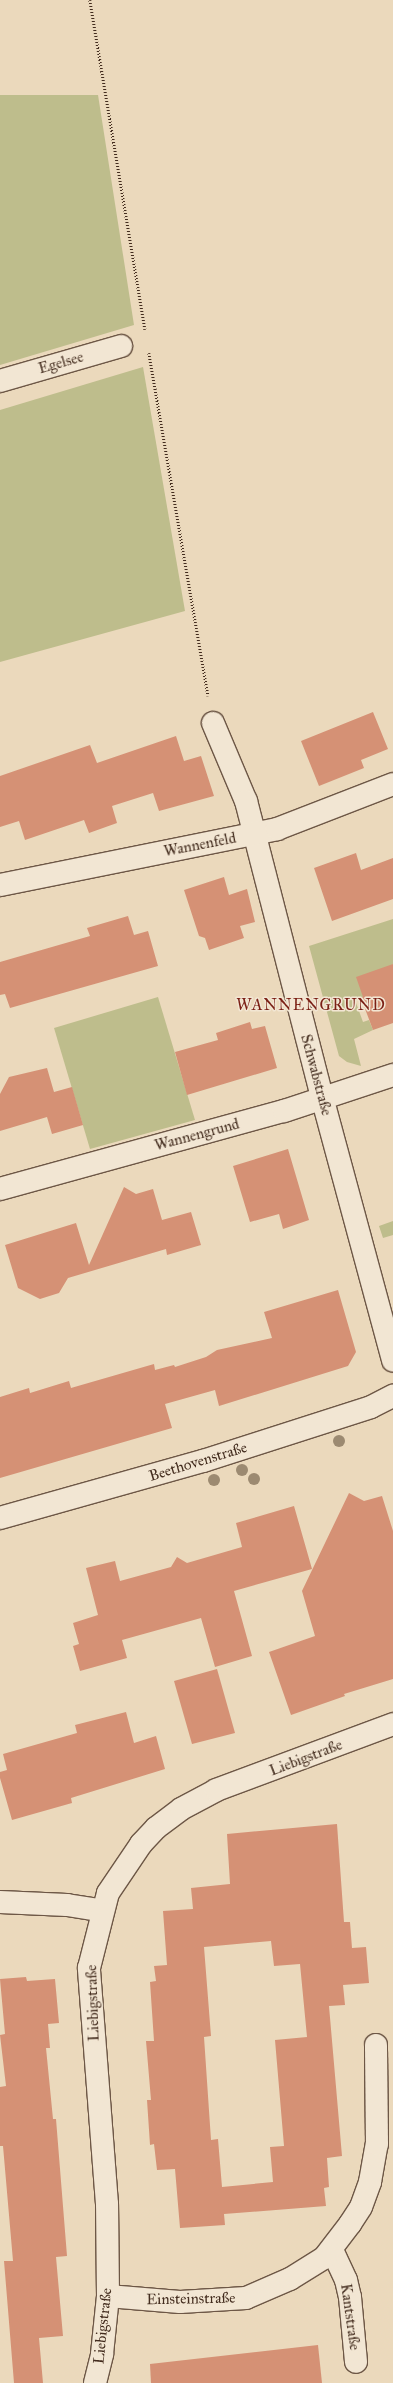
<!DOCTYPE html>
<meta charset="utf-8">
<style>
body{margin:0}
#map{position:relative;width:393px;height:2383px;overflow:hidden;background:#ebd9bc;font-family:"IM FELL Great Primer",serif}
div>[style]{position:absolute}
.green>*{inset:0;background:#bebd8c}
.building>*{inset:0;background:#d59175}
.path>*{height:2.5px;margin-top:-1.25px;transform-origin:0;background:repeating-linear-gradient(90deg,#432c1e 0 1px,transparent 0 3px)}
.roads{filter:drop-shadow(1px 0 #6d5746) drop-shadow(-1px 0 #6d5746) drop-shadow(0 1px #6d5746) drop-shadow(0 -1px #6d5746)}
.minor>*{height:22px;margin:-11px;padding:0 11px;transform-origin:11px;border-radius:11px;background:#f2e6d3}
.trees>*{width:12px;height:12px;margin:-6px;border-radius:50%;background:#9c8a71}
span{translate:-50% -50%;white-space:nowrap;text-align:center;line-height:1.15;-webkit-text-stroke:3px #f2e6d3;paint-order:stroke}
.street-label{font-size:15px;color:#432c1e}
.neighbourhood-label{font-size:16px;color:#7a1f14;letter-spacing:1px}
</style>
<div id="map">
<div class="green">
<div style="clip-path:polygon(0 95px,98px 95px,134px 325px,0 365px)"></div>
<div style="clip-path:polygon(143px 367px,185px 611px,0 662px,0 410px)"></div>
<div style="clip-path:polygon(393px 919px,393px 964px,363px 997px,355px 1000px,363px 1022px,369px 1020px,373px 1030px,354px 1039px,361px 1066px,347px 1062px,339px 1056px,309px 946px)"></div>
<div style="clip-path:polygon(158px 997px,195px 1120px,90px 1149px,54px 1028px)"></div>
<div style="clip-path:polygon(393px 1221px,393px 1235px,383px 1238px,379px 1226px)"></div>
</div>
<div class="building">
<div style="clip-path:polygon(373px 712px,388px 749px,361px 760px,364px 768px,319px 786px,301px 741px)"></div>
<div style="clip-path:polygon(176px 736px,184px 761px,201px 756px,214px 796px,159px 811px,153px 793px,112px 806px,117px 823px,89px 833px,84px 820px,25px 840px,19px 821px,0 827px,0 776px,90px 745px,97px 763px)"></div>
<div style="clip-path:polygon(356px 853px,361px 870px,393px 858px,393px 899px,332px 921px,314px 868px)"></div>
<div style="clip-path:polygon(224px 877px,229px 895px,247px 889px,255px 922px,240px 926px,244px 938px,209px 950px,205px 938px,199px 936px,184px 890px)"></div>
<div style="clip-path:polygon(128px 916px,134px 935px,148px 931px,158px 966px,10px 1008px,5px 994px,0 995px,0 962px,90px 936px,87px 928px)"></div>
<div style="clip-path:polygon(393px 964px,393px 1023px,373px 1030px,361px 998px,363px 997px,356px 977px)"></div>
<div style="clip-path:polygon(250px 1022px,252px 1029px,265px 1026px,277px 1068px,187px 1095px,175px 1052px,218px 1040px,216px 1033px)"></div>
<div style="clip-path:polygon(47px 1068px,54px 1092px,72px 1087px,83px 1125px,52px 1134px,47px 1117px,0 1131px,0 1094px,9px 1077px)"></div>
<div style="clip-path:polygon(288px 1149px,309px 1220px,283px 1229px,279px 1214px,250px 1222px,233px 1166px)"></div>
<div style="clip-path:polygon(124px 1187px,136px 1194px,153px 1189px,162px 1220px,191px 1212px,201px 1245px,167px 1255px,166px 1249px,68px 1278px,59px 1293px,40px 1299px,18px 1288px,5px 1245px,76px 1223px,89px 1265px)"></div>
<div style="clip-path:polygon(338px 1290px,356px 1352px,348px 1366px,219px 1406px,215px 1390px,165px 1404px,172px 1428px,0 1478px,0 1397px,29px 1388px,30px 1393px,69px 1381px,71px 1388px,154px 1364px,155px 1370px,174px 1365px,175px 1367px,206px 1357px,217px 1350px,272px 1338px,264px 1312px)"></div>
<div style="clip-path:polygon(349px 1493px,364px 1501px,382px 1496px,393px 1531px,393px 1679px,344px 1694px,345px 1696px,291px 1715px,269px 1652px,315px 1636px,302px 1591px)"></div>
<div style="clip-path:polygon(294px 1506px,312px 1569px,234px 1591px,252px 1656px,215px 1667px,201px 1618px,122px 1640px,127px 1658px,80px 1671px,73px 1646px,79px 1644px,73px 1623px,98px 1615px,86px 1568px,115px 1561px,120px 1581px,171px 1567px,177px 1557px,187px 1563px,242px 1547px,236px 1523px)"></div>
<div style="clip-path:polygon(217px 1669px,235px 1733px,192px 1744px,174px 1681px)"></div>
<div style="clip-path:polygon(126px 1712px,134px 1743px,156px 1736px,165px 1769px,71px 1798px,72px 1803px,12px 1820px,0 1778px,0 1772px,7px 1770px,3px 1754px,77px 1733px,75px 1725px)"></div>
<div style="clip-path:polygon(evenodd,337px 1824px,344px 1922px,350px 1922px,352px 1948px,366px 1947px,369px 1983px,343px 1985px,345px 2005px,329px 2006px,342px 2156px,327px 2158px,329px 2187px,324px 2188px,326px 2206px,224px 2214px,225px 2225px,180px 2228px,175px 2169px,157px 2170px,154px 2144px,150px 2145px,147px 2100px,151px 2100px,146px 2041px,154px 2041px,150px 1982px,156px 1981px,154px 1966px,167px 1965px,163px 1911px,193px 1909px,191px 1888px,230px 1884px,227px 1834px,337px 1824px,271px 1941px,274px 1966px,300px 1964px,307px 2037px,275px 2040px,284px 2146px,270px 2147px,273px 2182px,222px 2187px,218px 2139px,211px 2140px,204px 2037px,211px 2036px,204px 1947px,271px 1941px)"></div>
<div style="clip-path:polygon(26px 1977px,27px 1981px,55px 1979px,59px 2023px,48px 2024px,50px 2048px,46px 2048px,53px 2119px,56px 2119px,67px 2256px,56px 2257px,63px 2336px,39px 2338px,43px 2383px,14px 2383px,4px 2261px,13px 2261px,3px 2146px,0 2146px,0 2087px,6px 2086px,0 2035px,5px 2034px,0 1979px)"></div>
<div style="clip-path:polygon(318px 2345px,322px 2383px,151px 2383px,150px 2364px)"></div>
</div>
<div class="path">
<div style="left:90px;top:0;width:334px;rotate:80.5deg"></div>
<div style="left:149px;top:353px;width:348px;rotate:80.2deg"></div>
</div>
<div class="roads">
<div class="minor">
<div style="left:0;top:381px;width:126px;rotate:-16.1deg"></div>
<div style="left:213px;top:723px;width:85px;rotate:67.1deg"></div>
<div style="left:246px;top:801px;width:306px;rotate:75.6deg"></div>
<div style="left:322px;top:1097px;width:273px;rotate:74.9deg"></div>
<div style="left:0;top:885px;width:283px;rotate:-11.4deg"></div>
<div style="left:277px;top:829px;width:124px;rotate:-21.2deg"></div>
<div style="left:0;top:1189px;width:295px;rotate:-15.4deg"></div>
<div style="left:284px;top:1111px;width:115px;rotate:-18.3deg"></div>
<div style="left:0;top:1518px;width:211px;rotate:-15.7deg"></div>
<div style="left:203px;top:1461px;width:176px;rotate:-17.8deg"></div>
<div style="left:371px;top:1407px;width:25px;rotate:-27deg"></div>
<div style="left:0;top:1902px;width:67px;rotate:2.6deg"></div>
<div style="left:67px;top:1905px;width:36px;rotate:9deg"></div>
<div style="left:332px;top:2250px;width:33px;rotate:65deg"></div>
<div style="left:346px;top:2280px;width:17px;rotate:77deg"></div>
<div style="left:350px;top:2297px;width:65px;rotate:84.7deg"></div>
<div style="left:108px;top:2296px;width:72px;rotate:4.8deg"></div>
<div style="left:180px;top:2302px;width:66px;rotate:-3.5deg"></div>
<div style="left:246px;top:2298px;width:48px;rotate:-23.4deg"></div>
<div style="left:290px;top:2279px;width:40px;rotate:-32deg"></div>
<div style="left:324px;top:2258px;width:43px;rotate:-52.6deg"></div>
<div style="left:350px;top:2224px;width:20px;rotate:-57deg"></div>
<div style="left:361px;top:2207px;width:27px;rotate:-70deg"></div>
<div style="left:370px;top:2182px;width:39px;rotate:-80deg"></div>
<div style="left:377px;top:2144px;width:99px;rotate:-90.6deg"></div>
<div style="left:95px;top:2383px;width:30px;rotate:-76deg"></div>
<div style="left:102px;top:2354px;width:58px;rotate:-84.1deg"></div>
<div style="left:108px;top:2296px;width:92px;rotate:-90.6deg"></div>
<div style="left:107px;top:2204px;width:237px;rotate:-94.4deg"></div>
<div style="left:89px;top:1968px;width:77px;rotate:-75.8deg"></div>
<div style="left:108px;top:1893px;width:59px;rotate:-56deg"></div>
<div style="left:141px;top:1844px;width:22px;rotate:-47deg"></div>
<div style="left:156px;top:1828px;width:31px;rotate:-37deg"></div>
<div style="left:181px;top:1809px;width:40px;rotate:-28deg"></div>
<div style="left:216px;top:1790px;width:189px;rotate:-20.4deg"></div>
</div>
</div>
<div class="trees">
<div style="left:339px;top:1441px"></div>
<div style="left:242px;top:1470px"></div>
<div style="left:254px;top:1479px"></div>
<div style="left:214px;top:1480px"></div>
</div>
<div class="street-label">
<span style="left:61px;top:363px;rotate:-16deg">Egelsee</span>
<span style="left:200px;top:845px;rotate:-11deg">Wannenfeld</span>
<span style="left:316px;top:1075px;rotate:75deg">Schwabstraße</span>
<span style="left:197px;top:1135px;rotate:-15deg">Wannengrund</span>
<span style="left:198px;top:1462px;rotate:-17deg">Beethovenstraße</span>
<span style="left:306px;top:1758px;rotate:-21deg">Liebigstraße</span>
<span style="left:93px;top:2003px;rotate:-92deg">Liebigstraße</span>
<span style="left:191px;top:2299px;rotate:-1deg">Einsteinstraße</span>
<span style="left:350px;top:2317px;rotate:82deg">Kantstraße</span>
<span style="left:103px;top:2326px;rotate:-84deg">Liebigstraße</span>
</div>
<div class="neighbourhood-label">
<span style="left:311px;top:1005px">WANNENGRUND</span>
</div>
</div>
